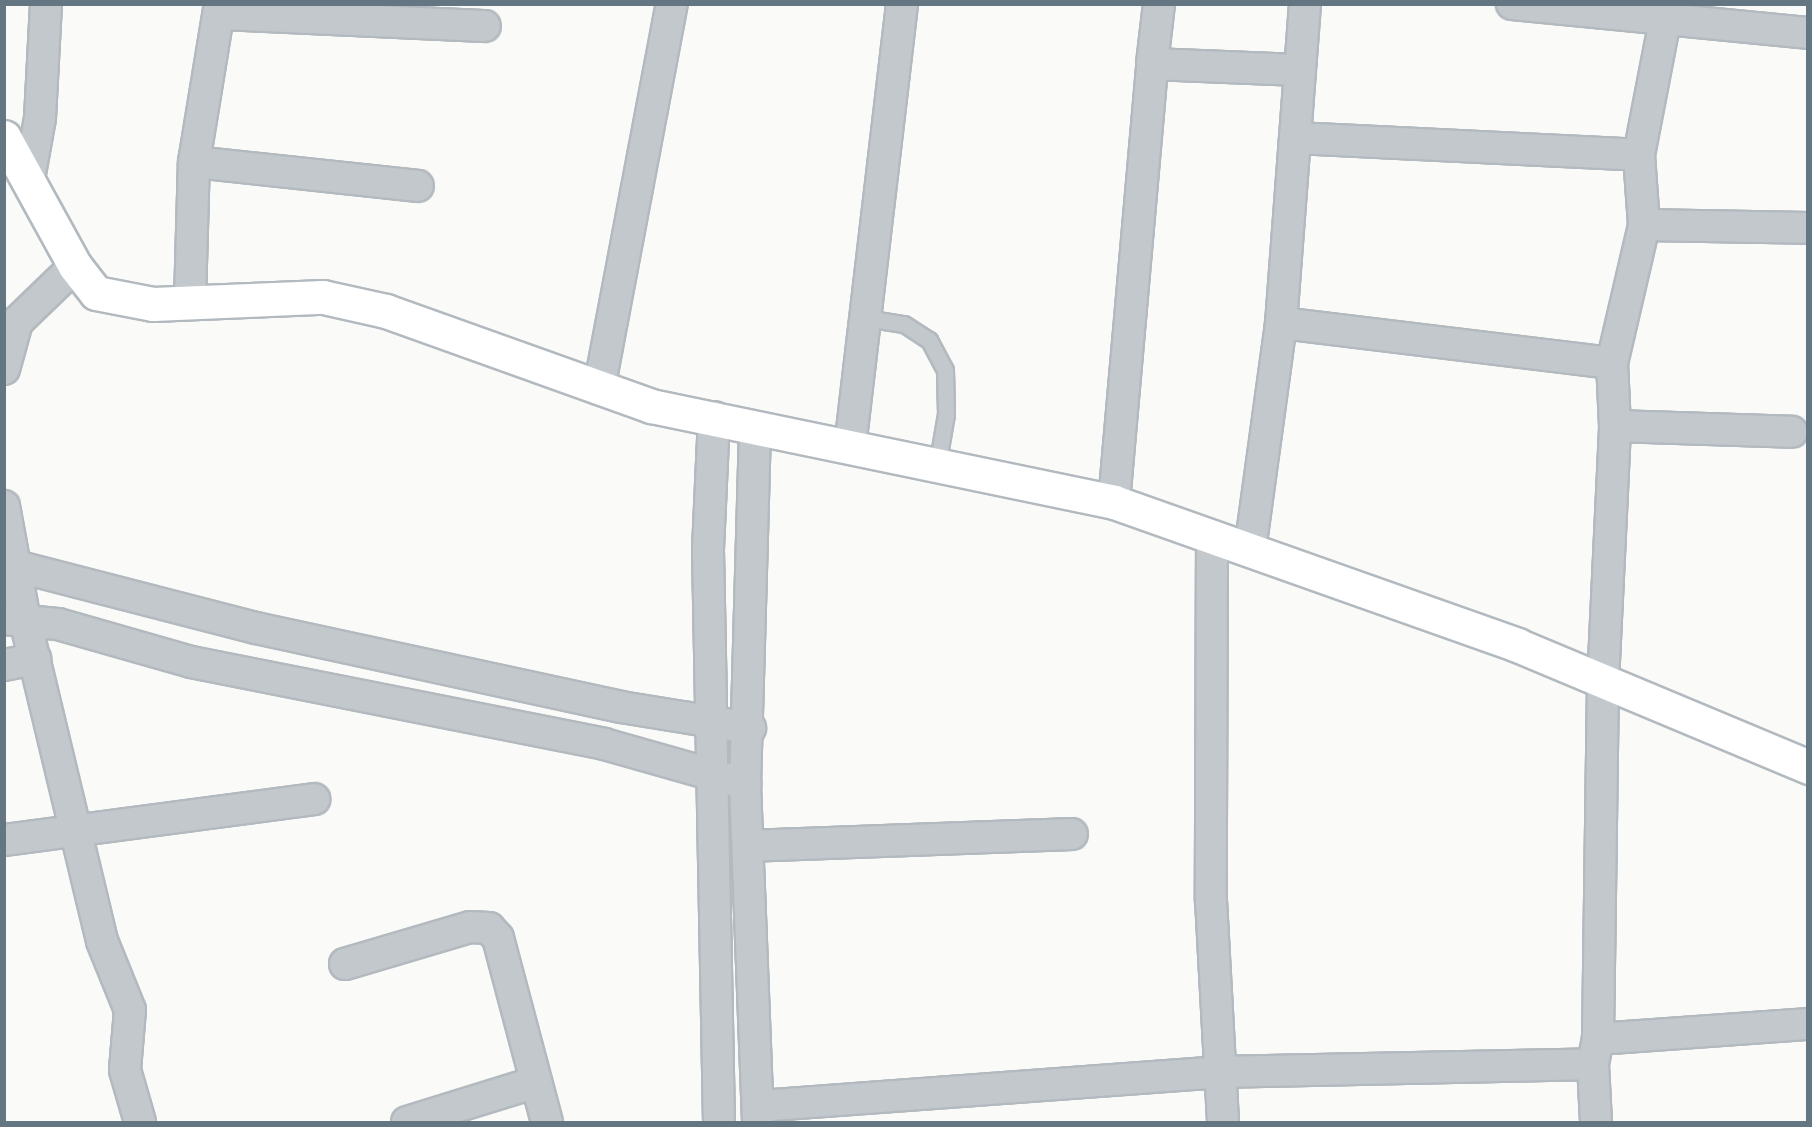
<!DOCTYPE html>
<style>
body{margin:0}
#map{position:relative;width:1812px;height:1127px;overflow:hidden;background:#fafaf8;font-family:"Nunito Sans",sans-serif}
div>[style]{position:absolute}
.roads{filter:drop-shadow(2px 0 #b3babf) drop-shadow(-2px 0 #b3babf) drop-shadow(0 2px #b3babf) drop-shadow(0 -2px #b3babf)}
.lane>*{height:15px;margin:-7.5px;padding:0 7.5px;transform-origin:7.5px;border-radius:7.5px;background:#c3c8cc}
.street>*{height:30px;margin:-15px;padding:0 15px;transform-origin:15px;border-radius:15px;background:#c3c8cc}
.secondary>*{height:33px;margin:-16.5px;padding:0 16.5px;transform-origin:16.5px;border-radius:16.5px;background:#fff}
span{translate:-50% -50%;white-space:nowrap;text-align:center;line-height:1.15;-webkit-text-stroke:6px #fff;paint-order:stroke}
.frame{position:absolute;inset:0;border:6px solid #657683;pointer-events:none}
</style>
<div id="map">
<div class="roads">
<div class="lane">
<div style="left:865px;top:318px;width:39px;rotate:9deg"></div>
<div style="left:904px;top:324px;width:30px;rotate:33deg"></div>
<div style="left:929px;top:340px;width:34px;rotate:62deg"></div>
<div style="left:945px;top:370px;width:44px;rotate:88.7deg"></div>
<div style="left:946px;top:414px;width:53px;rotate:99.8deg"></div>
</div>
<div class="street">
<div style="left:1159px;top:4px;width:60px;rotate:96.7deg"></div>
<div style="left:1152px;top:64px;width:147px;rotate:2.3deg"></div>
<div style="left:1305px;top:4px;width:320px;rotate:94.3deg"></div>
<div style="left:1281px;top:323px;width:333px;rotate:6.9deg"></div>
<div style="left:1512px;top:4px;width:297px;rotate:5.6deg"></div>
<div style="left:221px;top:14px;width:264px;rotate:2.6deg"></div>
<div style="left:1295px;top:138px;width:344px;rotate:2.8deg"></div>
<div style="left:194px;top:162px;width:225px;rotate:6.1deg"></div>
<div style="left:29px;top:179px;width:62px;rotate:-79.8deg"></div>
<div style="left:40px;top:118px;width:114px;rotate:-87deg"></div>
<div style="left:1644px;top:225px;width:164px;rotate:1deg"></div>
<div style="left:190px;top:301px;width:139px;rotate:-88.4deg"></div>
<div style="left:194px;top:162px;width:160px;rotate:-80.7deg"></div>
<div style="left:4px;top:369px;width:49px;rotate:-74.5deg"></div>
<div style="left:17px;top:322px;width:81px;rotate:-44deg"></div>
<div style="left:599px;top:389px;width:392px;rotate:-79.3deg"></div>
<div style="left:714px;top:417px;width:133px;rotate:92.6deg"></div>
<div style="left:708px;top:550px;width:572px;rotate:88.9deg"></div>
<div style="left:1615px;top:426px;width:177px;rotate:1.9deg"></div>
<div style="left:755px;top:429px;width:355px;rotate:91.6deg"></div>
<div style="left:745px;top:784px;width:338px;rotate:87.8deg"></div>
<div style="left:850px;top:447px;width:446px;rotate:-83.3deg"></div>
<div style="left:1114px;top:502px;width:440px;rotate:-85deg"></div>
<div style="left:4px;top:506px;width:116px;rotate:79.6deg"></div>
<div style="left:25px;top:620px;width:330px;rotate:76.5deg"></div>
<div style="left:102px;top:941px;width:74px;rotate:67.9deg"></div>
<div style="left:130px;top:1010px;width:60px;rotate:94.8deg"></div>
<div style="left:125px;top:1070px;width:54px;rotate:73.9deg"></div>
<div style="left:1212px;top:537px;width:363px;rotate:90.2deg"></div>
<div style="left:1211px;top:900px;width:222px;rotate:86.9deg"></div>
<div style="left:1250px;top:550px;width:229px;rotate:-82.2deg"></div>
<div style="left:4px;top:563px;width:260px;rotate:14.5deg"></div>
<div style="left:256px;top:628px;width:373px;rotate:12.2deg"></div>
<div style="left:621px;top:707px;width:131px;rotate:9.2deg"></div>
<div style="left:4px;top:619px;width:54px;rotate:5.3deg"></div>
<div style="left:58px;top:624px;width:138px;rotate:15.9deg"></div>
<div style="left:191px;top:662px;width:421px;rotate:11.2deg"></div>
<div style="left:604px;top:744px;width:147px;rotate:15.8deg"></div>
<div style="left:4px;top:665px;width:32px;rotate:-11deg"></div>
<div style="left:4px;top:840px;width:313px;rotate:-7.5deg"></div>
<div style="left:748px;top:846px;width:324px;rotate:-2.1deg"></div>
<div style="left:345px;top:964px;width:130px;rotate:-16.5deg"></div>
<div style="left:470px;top:927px;width:19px;rotate:3deg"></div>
<div style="left:489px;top:928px;width:13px;rotate:48deg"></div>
<div style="left:498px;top:938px;width:190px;rotate:75.1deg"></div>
<div style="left:1598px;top:1039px;width:211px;rotate:-4.1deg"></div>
<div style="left:758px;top:1106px;width:463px;rotate:-4.2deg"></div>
<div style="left:1220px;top:1072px;width:373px;rotate:-1.2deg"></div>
<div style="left:407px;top:1122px;width:135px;rotate:-17.2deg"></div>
<div style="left:1596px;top:1122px;width:58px;rotate:-93deg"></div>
<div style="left:1593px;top:1064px;width:25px;rotate:-79deg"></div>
<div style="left:1598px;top:1039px;width:356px;rotate:-89.2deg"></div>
<div style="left:1603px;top:683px;width:257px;rotate:-87.3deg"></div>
<div style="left:1615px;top:426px;width:63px;rotate:-92.7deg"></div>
<div style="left:1612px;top:363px;width:142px;rotate:-76.9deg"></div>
<div style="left:1644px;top:225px;width:70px;rotate:-94.1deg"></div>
<div style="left:1639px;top:155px;width:154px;rotate:-79.1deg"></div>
</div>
<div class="secondary">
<div style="left:4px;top:137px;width:147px;rotate:61.2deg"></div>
<div style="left:75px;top:266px;width:34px;rotate:52deg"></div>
<div style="left:96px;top:293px;width:58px;rotate:10.9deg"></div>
<div style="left:153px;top:304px;width:170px;rotate:-2.4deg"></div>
<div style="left:323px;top:297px;width:65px;rotate:12.5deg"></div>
<div style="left:386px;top:311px;width:282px;rotate:19.7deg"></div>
<div style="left:651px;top:406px;width:473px;rotate:11.7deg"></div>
<div style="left:1114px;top:502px;width:428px;rotate:19.5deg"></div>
<div style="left:1517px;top:645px;width:316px;rotate:22.7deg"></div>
</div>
</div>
<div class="frame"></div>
</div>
